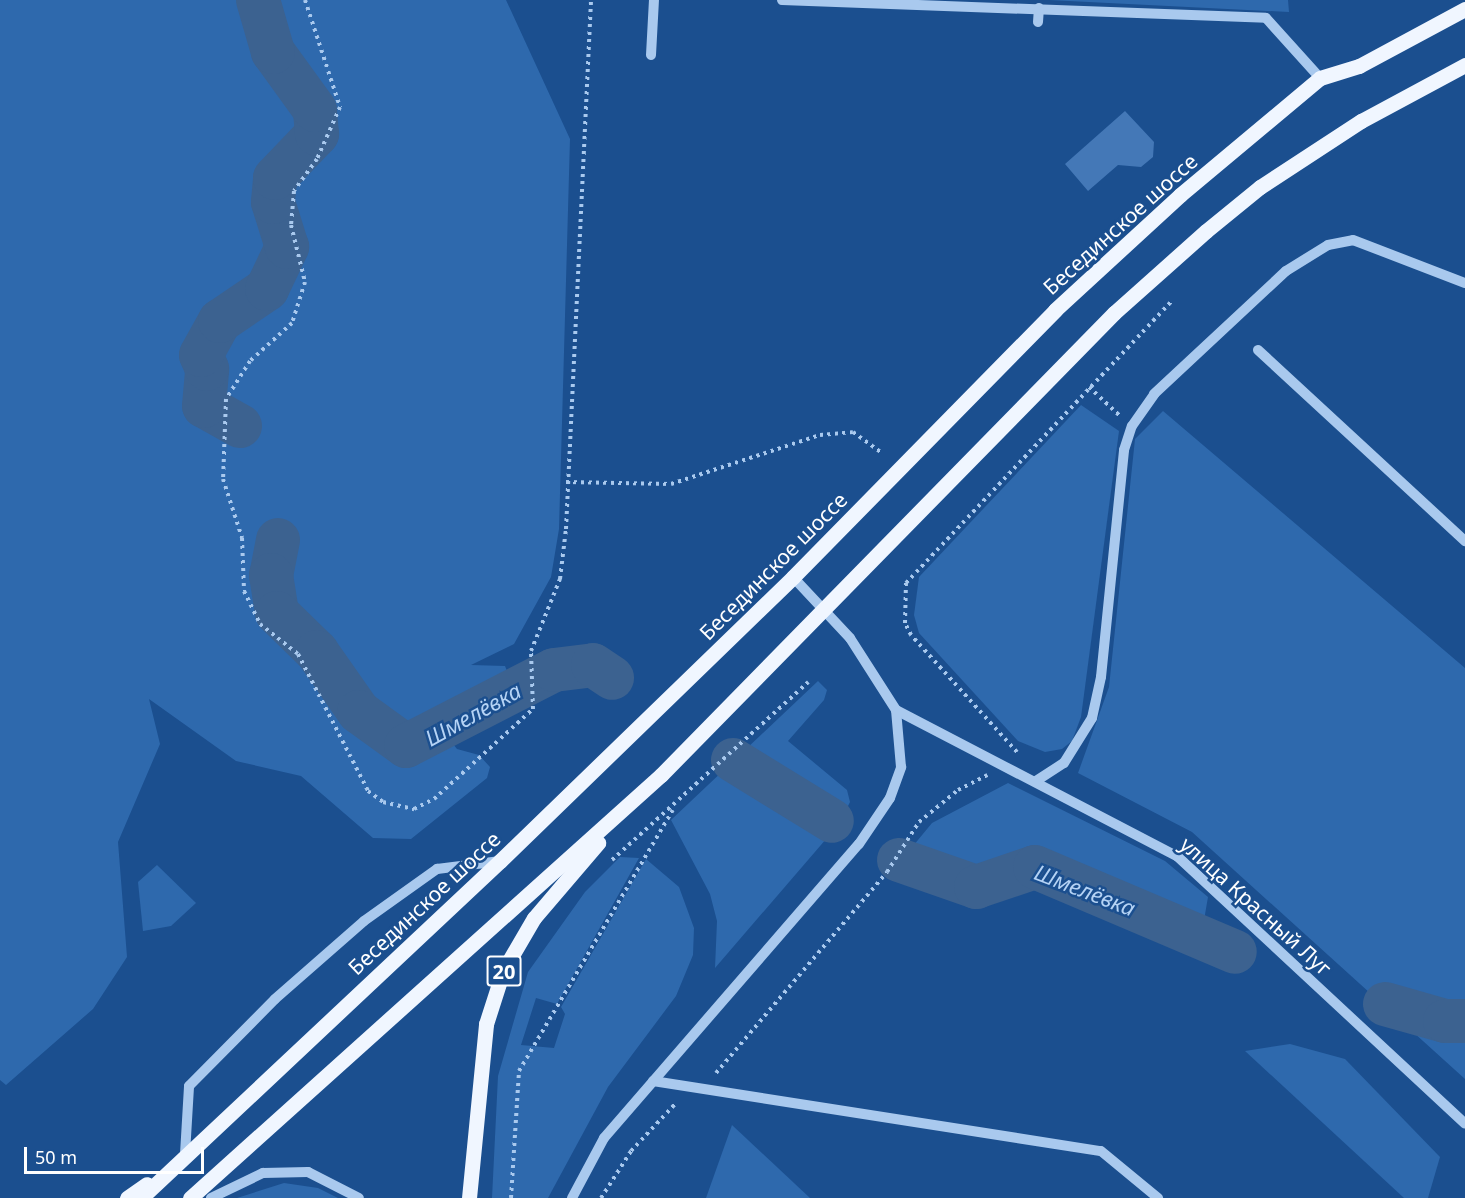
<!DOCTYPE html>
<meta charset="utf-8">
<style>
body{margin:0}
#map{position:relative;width:1465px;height:1198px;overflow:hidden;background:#1b4f8f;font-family:"Noto Sans",sans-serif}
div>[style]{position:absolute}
.green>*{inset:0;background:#2e69ad}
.river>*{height:44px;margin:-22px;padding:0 22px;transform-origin:22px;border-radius:22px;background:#3c6290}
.building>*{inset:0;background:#4478b7}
.path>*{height:4px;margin-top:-2px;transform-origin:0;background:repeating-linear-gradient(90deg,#a9c9ee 0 3px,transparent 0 7.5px)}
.minor>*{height:10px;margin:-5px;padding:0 5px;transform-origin:5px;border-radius:5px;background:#a9c9ee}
.major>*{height:15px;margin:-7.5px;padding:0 7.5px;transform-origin:7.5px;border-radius:7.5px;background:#f0f6ff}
span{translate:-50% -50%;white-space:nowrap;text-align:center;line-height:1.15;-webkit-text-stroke:5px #1b4f8f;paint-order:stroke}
.shield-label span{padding:2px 4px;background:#1b4f8f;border:2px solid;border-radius:4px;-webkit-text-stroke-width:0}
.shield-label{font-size:20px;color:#fff;font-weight:700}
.street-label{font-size:21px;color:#fff}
.water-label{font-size:22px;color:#b5d3f5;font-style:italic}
.scale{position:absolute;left:24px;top:1147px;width:180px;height:27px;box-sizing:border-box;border:3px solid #fff;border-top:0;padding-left:8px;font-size:18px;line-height:21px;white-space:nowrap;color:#fff;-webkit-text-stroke:4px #1b4f8f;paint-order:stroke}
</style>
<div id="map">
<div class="green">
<div style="clip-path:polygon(0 0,506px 0,570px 139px,559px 529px,551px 577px,514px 644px,471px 665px,505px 666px,511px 681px,448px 720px,449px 739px,457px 749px,479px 755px,490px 767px,487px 778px,411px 839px,373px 838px,301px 776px,236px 761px,149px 699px,160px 744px,118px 842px,127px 957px,93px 1009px,6px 1085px,0 1080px)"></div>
<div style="clip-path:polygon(1049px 0,1288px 0,1289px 12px)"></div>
<div style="clip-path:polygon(1081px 405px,1119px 431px,1081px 717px,1072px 741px,1062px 749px,1045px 752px,1018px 741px,919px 633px,914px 615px,919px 577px)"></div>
<div style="clip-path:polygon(1163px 411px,1465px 668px,1465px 1079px,1192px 832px,1078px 773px,1109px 687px,1135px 439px)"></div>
<div style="clip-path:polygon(818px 681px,827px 690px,824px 700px,788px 741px,847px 790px,850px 802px,839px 824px,715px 968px,717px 921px,710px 894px,671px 820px)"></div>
<div style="clip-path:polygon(1008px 783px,1165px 861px,1208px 897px,1202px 932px,1029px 859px,984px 878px,913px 846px,932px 823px)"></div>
<div style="clip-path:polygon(620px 857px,639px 858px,557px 1004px,536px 998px,521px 1045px,554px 1048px,565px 1014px,561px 1007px,646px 859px,679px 887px,694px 928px,693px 955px,676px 996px,608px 1087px,548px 1198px,492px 1198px,498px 1076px,528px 972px,585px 892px)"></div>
<div style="clip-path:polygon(157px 865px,196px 903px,171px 926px,143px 931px,138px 882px)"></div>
<div style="clip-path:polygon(1290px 1044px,1345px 1059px,1440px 1157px,1428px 1198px,1404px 1198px,1245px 1051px)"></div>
<div style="clip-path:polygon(732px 1125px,810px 1198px,706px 1198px)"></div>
<div style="clip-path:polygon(284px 1183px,318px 1188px,338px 1198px,237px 1198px)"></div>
</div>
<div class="river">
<div style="left:240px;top:426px;width:41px;rotate:-150.9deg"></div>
<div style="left:204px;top:406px;width:37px;rotate:-85deg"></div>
<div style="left:207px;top:369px;width:15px;rotate:-113deg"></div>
<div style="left:201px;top:355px;width:39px;rotate:-61deg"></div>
<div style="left:220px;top:321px;width:57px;rotate:-34.2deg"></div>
<div style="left:267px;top:289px;width:47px;rotate:-64.5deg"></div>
<div style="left:287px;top:247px;width:47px;rotate:-107.3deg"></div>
<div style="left:273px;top:202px;width:24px;rotate:-85deg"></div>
<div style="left:275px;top:178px;width:61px;rotate:-46.3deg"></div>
<div style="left:317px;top:134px;width:24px;rotate:-95deg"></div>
<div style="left:315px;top:110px;width:72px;rotate:-125.9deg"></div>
<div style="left:273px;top:52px;width:54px;rotate:-106.1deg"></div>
<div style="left:278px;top:540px;width:36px;rotate:101deg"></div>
<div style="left:271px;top:575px;width:38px;rotate:81deg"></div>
<div style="left:277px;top:613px;width:56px;rotate:44.3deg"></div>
<div style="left:317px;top:652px;width:73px;rotate:55deg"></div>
<div style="left:359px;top:712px;width:58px;rotate:35.9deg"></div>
<div style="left:406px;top:746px;width:166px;rotate:-27.2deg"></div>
<div style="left:554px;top:670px;width:39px;rotate:-7deg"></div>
<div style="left:593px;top:665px;width:23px;rotate:34deg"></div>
<div style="left:733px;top:760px;width:116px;rotate:31.6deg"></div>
<div style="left:899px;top:860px;width:82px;rotate:19.3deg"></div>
<div style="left:976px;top:887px;width:62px;rotate:-18.7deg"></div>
<div style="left:1035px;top:867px;width:217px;rotate:23deg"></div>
<div style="left:1385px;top:1004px;width:62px;rotate:15.8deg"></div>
<div style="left:1445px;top:1021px;width:20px"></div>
</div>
<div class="building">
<div style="clip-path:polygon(1125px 111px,1154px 142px,1153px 157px,1141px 167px,1118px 165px,1088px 191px,1065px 164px)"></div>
</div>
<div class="path">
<div style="left:305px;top:0;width:113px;rotate:71.9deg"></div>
<div style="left:340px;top:107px;width:57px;rotate:113.9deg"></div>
<div style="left:317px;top:159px;width:39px;rotate:126deg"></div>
<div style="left:294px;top:191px;width:34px;rotate:95deg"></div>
<div style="left:291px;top:225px;width:59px;rotate:76.2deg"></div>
<div style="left:305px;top:282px;width:43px;rotate:107.6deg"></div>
<div style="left:292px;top:323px;width:57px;rotate:137.9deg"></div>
<div style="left:250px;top:361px;width:45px;rotate:122.3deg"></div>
<div style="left:226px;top:399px;width:80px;rotate:92.1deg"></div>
<div style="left:223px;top:479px;width:62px;rotate:72.1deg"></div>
<div style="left:242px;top:538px;width:53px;rotate:87.8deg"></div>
<div style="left:244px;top:591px;width:37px;rotate:64deg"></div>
<div style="left:260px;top:624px;width:48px;rotate:38.3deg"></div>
<div style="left:298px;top:654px;width:154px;rotate:62.9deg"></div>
<div style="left:368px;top:791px;width:19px;rotate:36deg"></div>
<div style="left:383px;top:802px;width:32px;rotate:13deg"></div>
<div style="left:414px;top:809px;width:22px;rotate:-27deg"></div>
<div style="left:434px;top:799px;width:134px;rotate:-42.3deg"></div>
<div style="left:533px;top:709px;width:58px;rotate:-92deg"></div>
<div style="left:531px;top:651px;width:78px;rotate:-68.1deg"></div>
<div style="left:560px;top:579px;width:50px;rotate:-83.2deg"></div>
<div style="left:566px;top:529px;width:530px;rotate:-87.29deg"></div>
<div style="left:1089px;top:387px;width:41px;rotate:43deg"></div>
<div style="left:566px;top:482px;width:105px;rotate:1.1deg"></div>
<div style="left:671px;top:484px;width:157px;rotate:-18.2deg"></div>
<div style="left:820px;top:435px;width:33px;rotate:-5deg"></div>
<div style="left:853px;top:432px;width:36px;rotate:36deg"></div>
<div style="left:1017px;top:752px;width:158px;rotate:-132.2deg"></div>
<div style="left:911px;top:635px;width:13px;rotate:-117deg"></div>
<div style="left:905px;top:623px;width:40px;rotate:-88.6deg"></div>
<div style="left:906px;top:583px;width:388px;rotate:-46.7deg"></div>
<div style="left:612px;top:860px;width:265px;rotate:-42.2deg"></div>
<div style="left:716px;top:1073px;width:264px;rotate:-49.6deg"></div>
<div style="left:887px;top:872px;width:59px;rotate:-57.4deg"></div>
<div style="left:919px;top:822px;width:50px;rotate:-39.4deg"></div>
<div style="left:958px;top:790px;width:33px;rotate:-27deg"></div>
<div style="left:511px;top:1198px;width:127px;rotate:-86.4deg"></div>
<div style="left:519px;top:1071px;width:303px;rotate:-59.5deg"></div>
<div style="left:601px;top:1198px;width:56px;rotate:-57.4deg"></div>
<div style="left:631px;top:1151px;width:66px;rotate:-46.8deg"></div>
</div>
<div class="minor">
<div style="left:782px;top:0;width:484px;rotate:2.1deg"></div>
<div style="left:1266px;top:18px;width:81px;rotate:48deg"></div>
<div style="left:1038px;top:22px;width:14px;rotate:-86deg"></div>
<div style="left:651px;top:55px;width:55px;rotate:-86.9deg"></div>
<div style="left:1258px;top:350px;width:282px;rotate:42.7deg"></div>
<div style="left:896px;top:710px;width:317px;rotate:27.5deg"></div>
<div style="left:1177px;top:856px;width:393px;rotate:42.9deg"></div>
<div style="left:1036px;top:781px;width:33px;rotate:-33deg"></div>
<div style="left:1064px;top:763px;width:53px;rotate:-58.1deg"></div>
<div style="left:1092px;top:718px;width:42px;rotate:-77.6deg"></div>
<div style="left:1101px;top:677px;width:228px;rotate:-84.2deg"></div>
<div style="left:1124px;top:450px;width:25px;rotate:-72deg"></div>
<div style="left:1132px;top:426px;width:39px;rotate:-55deg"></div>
<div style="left:1154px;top:394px;width:180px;rotate:-43deg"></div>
<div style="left:1286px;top:271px;width:49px;rotate:-31.8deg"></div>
<div style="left:1328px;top:245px;width:25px;rotate:-11deg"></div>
<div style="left:1353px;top:240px;width:120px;rotate:21deg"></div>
<div style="left:653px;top:1081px;width:453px;rotate:8.9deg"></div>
<div style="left:1101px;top:1151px;width:74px;rotate:39.5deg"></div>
<div style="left:185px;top:1154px;width:68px;rotate:-86.6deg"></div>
<div style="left:189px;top:1086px;width:122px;rotate:-45.3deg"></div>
<div style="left:275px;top:999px;width:118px;rotate:-41.2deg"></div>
<div style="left:364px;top:921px;width:90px;rotate:-35.5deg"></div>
<div style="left:437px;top:869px;width:64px;rotate:-7.2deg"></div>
<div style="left:211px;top:1198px;width:58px;rotate:-25.7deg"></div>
<div style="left:263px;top:1173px;width:45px;rotate:-1.3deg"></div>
<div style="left:308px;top:1172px;width:57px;rotate:27deg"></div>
<div style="left:572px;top:1198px;width:68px;rotate:-61.9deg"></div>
<div style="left:604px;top:1138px;width:389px;rotate:-49.1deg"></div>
<div style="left:859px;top:844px;width:55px;rotate:-56deg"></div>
<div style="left:890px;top:798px;width:33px;rotate:-70deg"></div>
<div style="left:901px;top:767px;width:57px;rotate:-95deg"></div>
<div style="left:896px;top:710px;width:85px;rotate:-122.6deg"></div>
<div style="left:850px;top:638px;width:83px;rotate:-133.1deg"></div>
</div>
<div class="major">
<div style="left:127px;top:1198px;width:24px;rotate:-35deg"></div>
<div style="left:141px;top:1198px;width:492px;rotate:-43.2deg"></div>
<div style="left:500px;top:861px;width:408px;rotate:-44.1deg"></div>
<div style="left:793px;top:577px;width:374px;rotate:-45.5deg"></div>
<div style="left:1055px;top:310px;width:170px;rotate:-42.6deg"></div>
<div style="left:1180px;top:195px;width:182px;rotate:-39.9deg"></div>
<div style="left:1320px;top:78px;width:41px;rotate:-17.1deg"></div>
<div style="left:1359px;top:66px;width:120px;rotate:-28.3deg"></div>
<div style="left:190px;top:1198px;width:633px;rotate:-41.93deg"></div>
<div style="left:661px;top:775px;width:647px;rotate:-45.56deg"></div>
<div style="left:1114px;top:313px;width:123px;rotate:-41.7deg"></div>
<div style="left:1206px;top:231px;width:70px;rotate:-39.2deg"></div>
<div style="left:1260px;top:187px;width:121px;rotate:-33.2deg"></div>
<div style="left:1361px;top:121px;width:118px;rotate:-28.3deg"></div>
<div style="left:469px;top:1198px;width:175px;rotate:-84.4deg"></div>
<div style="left:486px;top:1024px;width:56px;rotate:-72.2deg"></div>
<div style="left:503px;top:971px;width:61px;rotate:-59.7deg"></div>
<div style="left:534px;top:918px;width:99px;rotate:-49.5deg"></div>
</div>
<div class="shield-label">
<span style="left:504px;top:971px">20</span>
</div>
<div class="street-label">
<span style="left:1120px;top:224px;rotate:-42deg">Бесединское шоссе</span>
<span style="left:773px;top:566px;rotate:-45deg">Бесединское шоссе</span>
<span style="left:424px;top:903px;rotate:-43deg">Бесединское шоссе</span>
<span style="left:1256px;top:906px;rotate:42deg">улица Красный Луг</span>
</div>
<div class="water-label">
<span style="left:473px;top:714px;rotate:-29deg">Шмелёвка</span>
<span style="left:1085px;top:890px;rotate:21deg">Шмелёвка</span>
</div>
<div class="scale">50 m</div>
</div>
